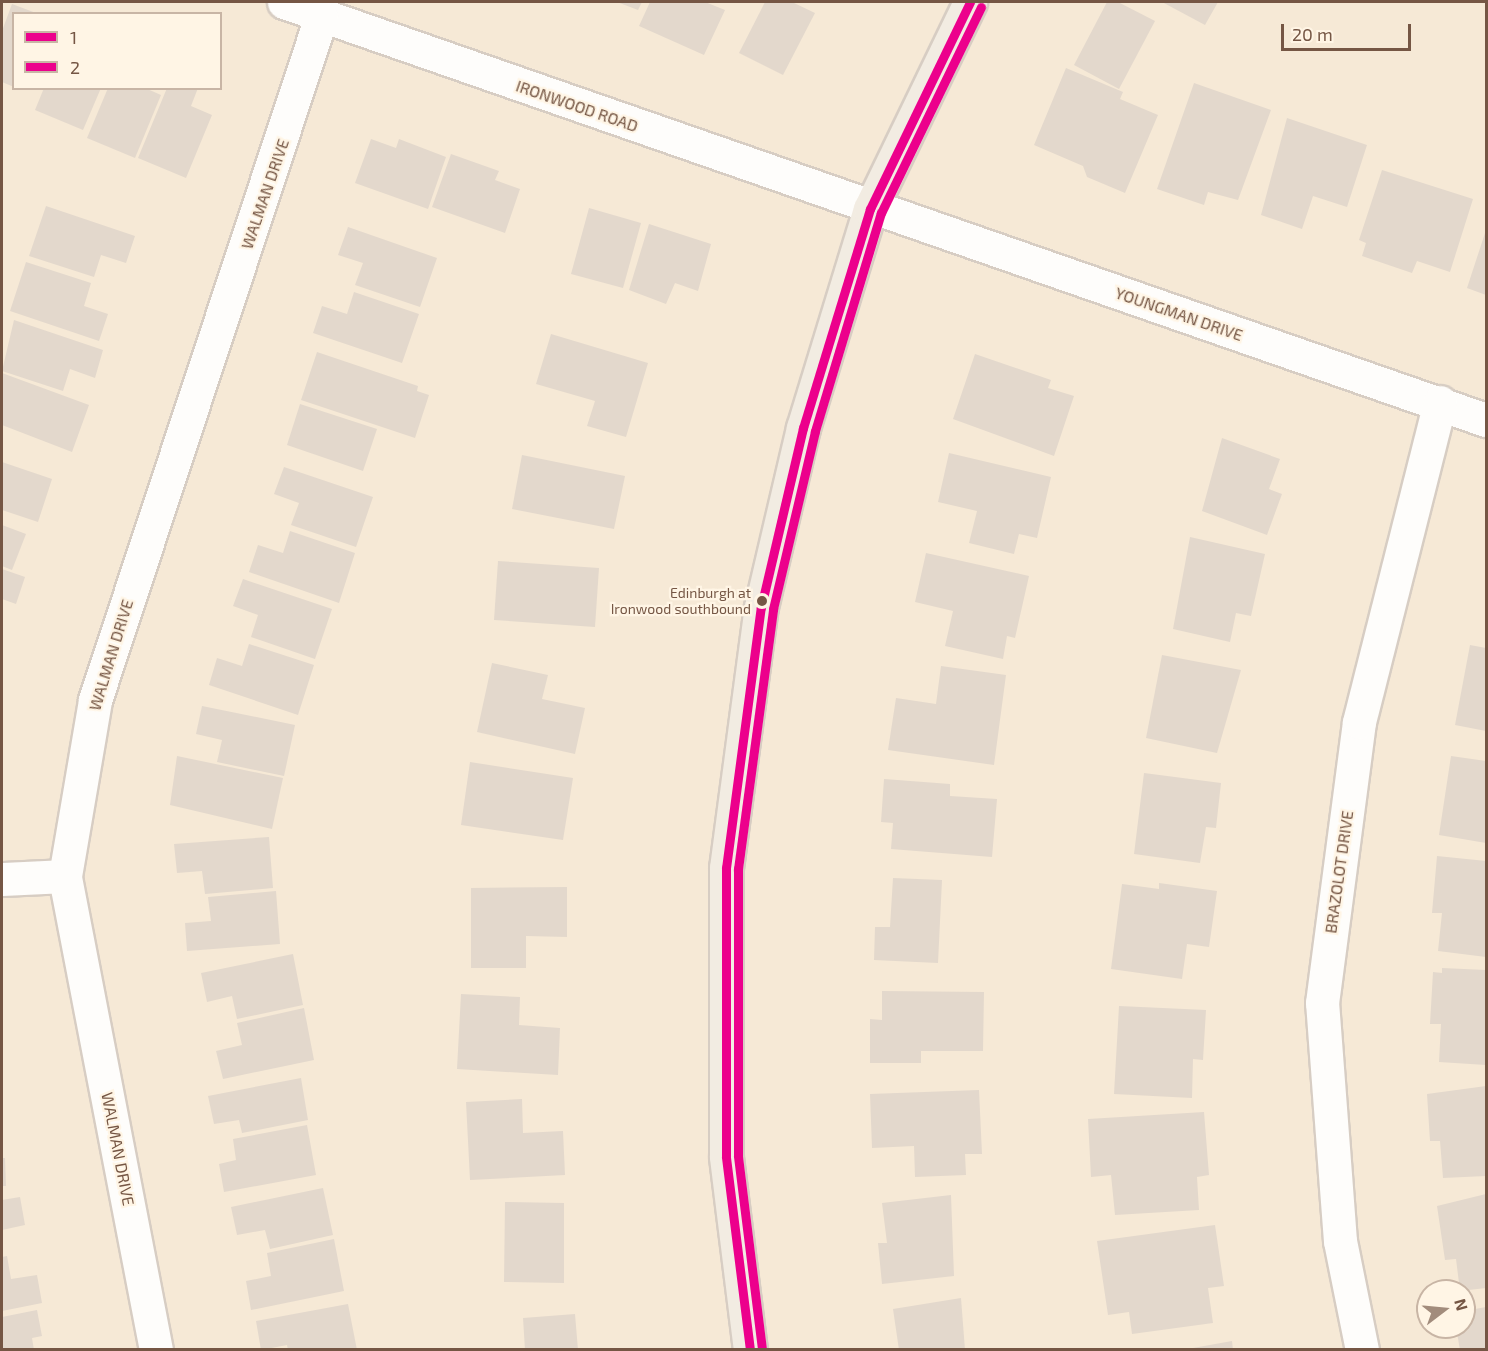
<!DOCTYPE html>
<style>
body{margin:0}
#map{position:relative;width:1488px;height:1351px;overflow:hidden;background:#f6f0e5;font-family:"Exo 2",sans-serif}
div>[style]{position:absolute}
.residential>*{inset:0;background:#f6e9d6}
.building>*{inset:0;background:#e3d8cc}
.roads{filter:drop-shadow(2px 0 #d7cdc3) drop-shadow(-2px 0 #d7cdc3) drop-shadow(0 2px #d7cdc3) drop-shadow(0 -2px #d7cdc3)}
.minor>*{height:33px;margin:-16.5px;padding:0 16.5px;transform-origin:16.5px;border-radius:16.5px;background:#fefdfb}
.major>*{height:33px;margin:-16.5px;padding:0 16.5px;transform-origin:16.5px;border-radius:16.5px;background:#f2ece2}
.bus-1>*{height:9px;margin:-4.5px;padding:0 4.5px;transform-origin:4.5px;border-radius:4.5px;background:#ec008c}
.bus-2>*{height:9px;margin:-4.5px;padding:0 4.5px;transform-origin:4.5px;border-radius:4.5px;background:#ec008c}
.dots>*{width:16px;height:16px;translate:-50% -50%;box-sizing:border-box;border:3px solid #fff5e5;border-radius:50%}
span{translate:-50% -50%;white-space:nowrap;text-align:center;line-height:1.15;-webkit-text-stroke:4.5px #fff5e5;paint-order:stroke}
.bus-label{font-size:14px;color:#755644}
.right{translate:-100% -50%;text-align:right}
.street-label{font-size:16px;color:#755644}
.frame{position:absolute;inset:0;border:3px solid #755644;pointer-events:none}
.legend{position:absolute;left:12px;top:12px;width:210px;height:78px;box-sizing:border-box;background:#fff5e5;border:2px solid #c8b5a5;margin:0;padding:8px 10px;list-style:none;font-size:18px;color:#755644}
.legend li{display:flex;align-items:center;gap:12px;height:30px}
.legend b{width:30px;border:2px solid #c8b5a5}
.north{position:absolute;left:1416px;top:1279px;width:60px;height:60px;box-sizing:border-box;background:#fff5e5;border:2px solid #c8b5a5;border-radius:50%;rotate:74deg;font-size:16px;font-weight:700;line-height:24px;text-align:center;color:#755644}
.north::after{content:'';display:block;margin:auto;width:21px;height:27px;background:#a28c7c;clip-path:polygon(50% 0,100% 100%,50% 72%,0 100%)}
.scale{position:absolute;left:1281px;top:24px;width:130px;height:27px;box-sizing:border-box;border:3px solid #755644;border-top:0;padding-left:8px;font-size:18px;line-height:21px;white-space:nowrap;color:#755644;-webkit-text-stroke:4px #fff5e5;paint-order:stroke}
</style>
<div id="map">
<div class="residential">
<div style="clip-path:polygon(evenodd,2px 2px,1486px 2px,1486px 1349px,2px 1349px,2px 2px,14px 14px,220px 14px,220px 88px,14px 88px,14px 14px,2px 2px,1428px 1291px,1464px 1291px,1464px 1327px,1428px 1327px,1428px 1291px)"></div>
</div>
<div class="building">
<div style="clip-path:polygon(617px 2px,642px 2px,638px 10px)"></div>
<div style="clip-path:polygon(650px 2px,705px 2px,725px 10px,704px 55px,639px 26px)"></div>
<div style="clip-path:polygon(765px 2px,792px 2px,815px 13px,783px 75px,739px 53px)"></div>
<div style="clip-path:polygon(1107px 2px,1118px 2px,1155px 21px,1119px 89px,1074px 65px)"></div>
<div style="clip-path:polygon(1162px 2px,1218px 2px,1205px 25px)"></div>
<div style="clip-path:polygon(12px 4px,36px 13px,14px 14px,14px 87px,2px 82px,2px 31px)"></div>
<div style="clip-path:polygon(1066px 68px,1123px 92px,1120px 99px,1158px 115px,1125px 193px,1087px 177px,1083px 166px,1034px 145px)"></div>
<div style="clip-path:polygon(1194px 83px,1271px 110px,1238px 200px,1208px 192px,1204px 205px,1157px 189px)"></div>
<div style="clip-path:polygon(44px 88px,101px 88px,83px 130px,35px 110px)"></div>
<div style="clip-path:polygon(108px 88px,145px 88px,161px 95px,135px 158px,87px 138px)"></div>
<div style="clip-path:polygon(167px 88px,198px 88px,191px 106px,212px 115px,186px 178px,138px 158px)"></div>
<div style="clip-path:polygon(1287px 118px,1367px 145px,1347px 207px,1313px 196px,1302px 229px,1261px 215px)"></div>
<div style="clip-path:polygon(371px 139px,396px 148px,399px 139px,446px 157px,428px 209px,355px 183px)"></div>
<div style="clip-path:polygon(451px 154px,499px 171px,495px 180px,520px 189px,505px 233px,432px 207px)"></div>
<div style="clip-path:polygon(1382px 170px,1473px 199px,1450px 272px,1417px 261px,1412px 273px,1362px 256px,1366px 243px,1359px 240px)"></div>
<div style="clip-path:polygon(46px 206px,135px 236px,126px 263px,101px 255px,94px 277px,29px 256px)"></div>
<div style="clip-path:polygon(589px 208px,641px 223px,623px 288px,571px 274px)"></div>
<div style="clip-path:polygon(649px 224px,711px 244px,698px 291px,675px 283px,666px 304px,629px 290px)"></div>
<div style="clip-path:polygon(348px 227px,437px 258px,420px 307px,355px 285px,363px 263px,338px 255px)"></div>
<div style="clip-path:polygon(1486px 230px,1486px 295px,1467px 288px)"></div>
<div style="clip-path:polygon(26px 262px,91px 283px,84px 306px,108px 314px,99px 341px,10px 311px)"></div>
<div style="clip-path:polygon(354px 292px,419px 314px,402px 363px,313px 333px,322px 306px,347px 314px)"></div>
<div style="clip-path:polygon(14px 320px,103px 350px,95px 378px,70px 369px,63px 391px,2px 371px)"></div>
<div style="clip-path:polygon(551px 334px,648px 363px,626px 437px,587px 426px,595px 401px,536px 384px)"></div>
<div style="clip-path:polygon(317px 352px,418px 386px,417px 391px,429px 395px,415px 438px,301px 400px)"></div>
<div style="clip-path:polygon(975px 354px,1051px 380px,1048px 388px,1074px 396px,1054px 456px,953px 419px)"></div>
<div style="clip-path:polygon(2px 373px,89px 405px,72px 452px,2px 425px)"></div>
<div style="clip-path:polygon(300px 404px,377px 429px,363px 471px,287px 445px)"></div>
<div style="clip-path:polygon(1222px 438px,1280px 459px,1269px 489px,1282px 494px,1267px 535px,1202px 511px)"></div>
<div style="clip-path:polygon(949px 453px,1051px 477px,1037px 538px,1019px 534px,1014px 554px,969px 543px,977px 511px,938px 502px)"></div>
<div style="clip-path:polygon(522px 455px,625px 476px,614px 529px,512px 509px)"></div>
<div style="clip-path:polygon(2px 462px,52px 479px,38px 522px,2px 510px)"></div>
<div style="clip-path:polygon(284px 467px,373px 497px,356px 547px,291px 525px,299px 503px,274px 494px)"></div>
<div style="clip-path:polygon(2px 525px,26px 534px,12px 570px,2px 566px)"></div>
<div style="clip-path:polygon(290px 531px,355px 553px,339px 603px,249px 572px,258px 545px,283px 553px)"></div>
<div style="clip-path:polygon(1190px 537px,1265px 554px,1251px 616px,1236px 613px,1230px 642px,1173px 629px)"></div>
<div style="clip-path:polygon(926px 553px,1029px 576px,1015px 638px,1007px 636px,1003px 659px,945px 646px,953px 611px,915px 602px)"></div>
<div style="clip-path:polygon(498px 561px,599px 568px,595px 627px,494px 620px)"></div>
<div style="clip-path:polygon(2px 569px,25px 577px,16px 604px,2px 599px)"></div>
<div style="clip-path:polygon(243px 579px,332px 609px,315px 659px,251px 637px,258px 615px,233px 606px)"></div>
<div style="clip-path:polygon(249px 644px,314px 665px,298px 715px,209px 685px,217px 658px,242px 666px)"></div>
<div style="clip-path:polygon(1470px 645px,1486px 648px,1486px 731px,1455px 725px)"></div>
<div style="clip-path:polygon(1162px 655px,1241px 670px,1217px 753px,1146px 738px)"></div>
<div style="clip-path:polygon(492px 663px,548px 675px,542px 699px,585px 708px,575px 754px,477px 732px)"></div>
<div style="clip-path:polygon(941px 666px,1006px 675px,994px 765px,888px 750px,896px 698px,936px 704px)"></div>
<div style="clip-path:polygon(202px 706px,295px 725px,284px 776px,217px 762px,222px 740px,196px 734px)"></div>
<div style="clip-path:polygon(177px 756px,283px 778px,272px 829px,170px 805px)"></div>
<div style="clip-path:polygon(1451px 756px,1486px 761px,1486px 843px,1439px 835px)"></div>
<div style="clip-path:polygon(470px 762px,573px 778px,563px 840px,461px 825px)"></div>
<div style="clip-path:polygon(1144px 773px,1221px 783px,1216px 828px,1206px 827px,1200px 863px,1134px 854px)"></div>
<div style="clip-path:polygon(884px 779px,950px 784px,950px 796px,997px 799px,992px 857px,891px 849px,893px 823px,881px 822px)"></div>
<div style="clip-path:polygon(269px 837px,273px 888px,205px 894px,202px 871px,177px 873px,174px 844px)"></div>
<div style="clip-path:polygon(1437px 856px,1486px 861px,1486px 957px,1438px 951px,1442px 913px,1432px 913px)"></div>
<div style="clip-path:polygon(893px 878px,942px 880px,938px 963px,874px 960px,875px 927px,890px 927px)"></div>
<div style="clip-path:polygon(1159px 883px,1217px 891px,1209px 947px,1187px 944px,1182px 979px,1111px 969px,1122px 884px,1159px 889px)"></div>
<div style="clip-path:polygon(567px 887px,567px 937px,526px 936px,526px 968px,471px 968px,471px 888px)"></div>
<div style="clip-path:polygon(276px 891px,280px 944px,187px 951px,185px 923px,211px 921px,208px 897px)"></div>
<div style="clip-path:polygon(293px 954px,303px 1005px,237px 1019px,232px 996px,207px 1002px,201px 973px)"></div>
<div style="clip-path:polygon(1442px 968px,1486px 970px,1486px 1065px,1439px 1062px,1441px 1024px,1430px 1024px,1433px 972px,1442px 973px)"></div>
<div style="clip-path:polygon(882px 991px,984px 992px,983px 1051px,921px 1051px,921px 1063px,870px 1063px,870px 1019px,882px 1020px)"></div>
<div style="clip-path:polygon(461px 994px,520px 997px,519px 1025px,560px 1028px,558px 1075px,457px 1069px)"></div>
<div style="clip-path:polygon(1119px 1006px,1206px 1010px,1203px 1060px,1193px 1059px,1192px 1098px,1114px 1094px)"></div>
<div style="clip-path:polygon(304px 1008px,314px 1060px,223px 1079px,216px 1051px,242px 1045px,237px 1023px)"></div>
<div style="clip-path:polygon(301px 1078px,308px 1120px,242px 1133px,239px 1120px,214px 1124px,208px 1096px)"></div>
<div style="clip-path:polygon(1486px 1086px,1486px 1176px,1443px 1178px,1440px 1141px,1430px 1141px,1427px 1094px)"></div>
<div style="clip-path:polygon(979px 1090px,982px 1154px,965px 1154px,966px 1175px,915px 1177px,914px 1146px,872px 1148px,870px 1094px)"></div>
<div style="clip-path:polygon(522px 1099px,523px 1133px,563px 1131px,565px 1175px,470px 1180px,466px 1102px)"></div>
<div style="clip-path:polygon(1204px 1112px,1209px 1175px,1197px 1177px,1199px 1210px,1115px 1215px,1111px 1175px,1091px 1177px,1088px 1119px)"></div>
<div style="clip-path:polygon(307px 1125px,316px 1175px,224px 1192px,219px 1164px,236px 1160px,233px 1139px)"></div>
<div style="clip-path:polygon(2px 1158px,5px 1158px,6px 1186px,2px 1186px)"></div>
<div style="clip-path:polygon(323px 1188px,333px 1235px,270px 1249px,265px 1230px,237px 1235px,231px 1207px)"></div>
<div style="clip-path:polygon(1486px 1194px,1486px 1288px,1460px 1291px,1456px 1259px,1445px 1260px,1437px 1206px)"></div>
<div style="clip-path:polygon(951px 1195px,954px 1276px,882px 1284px,878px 1243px,887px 1243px,882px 1203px)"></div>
<div style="clip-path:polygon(20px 1197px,25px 1225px,2px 1230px,2px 1200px)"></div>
<div style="clip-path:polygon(505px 1202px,564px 1203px,564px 1283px,504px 1282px)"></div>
<div style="clip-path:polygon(1215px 1225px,1224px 1286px,1208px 1288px,1213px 1323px,1132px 1334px,1129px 1312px,1108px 1315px,1097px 1241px)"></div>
<div style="clip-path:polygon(334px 1239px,344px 1291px,251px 1310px,246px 1281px,271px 1276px,267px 1253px)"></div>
<div style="clip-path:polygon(7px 1256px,11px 1279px,37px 1275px,42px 1303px,2px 1311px,2px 1257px)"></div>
<div style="clip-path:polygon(961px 1298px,965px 1350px,899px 1350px,893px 1309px)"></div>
<div style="clip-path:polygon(348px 1304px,357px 1350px,288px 1350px,287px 1345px,261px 1350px,256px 1321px)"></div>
<div style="clip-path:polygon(1486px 1307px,1486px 1350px,1460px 1350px,1456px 1327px,1464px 1327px,1464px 1311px)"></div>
<div style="clip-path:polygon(37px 1310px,42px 1336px,32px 1338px,34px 1350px,2px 1350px,2px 1317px)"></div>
<div style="clip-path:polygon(575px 1314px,578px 1350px,525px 1350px,523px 1318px)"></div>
<div style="clip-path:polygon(1232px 1341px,1233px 1350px,1193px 1350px,1193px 1348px)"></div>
</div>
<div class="roads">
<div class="minor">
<div style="left:284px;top:2px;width:1273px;rotate:19.18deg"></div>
<div style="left:2px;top:879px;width:63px;rotate:-2.7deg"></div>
<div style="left:156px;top:1350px;width:483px;rotate:-100.9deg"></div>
<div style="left:65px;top:876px;width:179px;rotate:-80.3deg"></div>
<div style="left:95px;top:700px;width:719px;rotate:-71.69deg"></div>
<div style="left:1362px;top:1350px;width:111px;rotate:-101.4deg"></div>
<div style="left:1340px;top:1241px;width:239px;rotate:-94.3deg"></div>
<div style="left:1322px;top:1003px;width:283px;rotate:-82.5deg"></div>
<div style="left:1359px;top:722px;width:330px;rotate:-75.8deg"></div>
</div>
<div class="major">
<div style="left:750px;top:1350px;width:195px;rotate:-97.1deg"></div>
<div style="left:726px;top:1156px;width:288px;rotate:-90deg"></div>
<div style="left:726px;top:868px;width:263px;rotate:-82.4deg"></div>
<div style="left:761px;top:607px;width:184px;rotate:-76.8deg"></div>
<div style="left:803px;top:428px;width:229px;rotate:-73deg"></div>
<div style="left:870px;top:209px;width:230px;rotate:-64.2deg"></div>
</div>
</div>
<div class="bus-1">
<div style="left:750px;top:1350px;width:195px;rotate:-97.1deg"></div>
<div style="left:726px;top:1156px;width:288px;rotate:-90deg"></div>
<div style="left:726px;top:868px;width:263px;rotate:-82.4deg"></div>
<div style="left:761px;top:607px;width:184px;rotate:-76.8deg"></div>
<div style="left:803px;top:428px;width:229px;rotate:-73deg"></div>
<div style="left:870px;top:209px;width:230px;rotate:-64.2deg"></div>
</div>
<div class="bus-2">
<div style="left:762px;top:1349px;width:195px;rotate:-97.1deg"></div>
<div style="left:738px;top:1155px;width:286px;rotate:-90deg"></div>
<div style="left:738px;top:869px;width:262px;rotate:-82.3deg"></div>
<div style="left:773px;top:609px;width:183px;rotate:-76.7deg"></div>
<div style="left:815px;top:431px;width:228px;rotate:-73.2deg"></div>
<div style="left:881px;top:213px;width:229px;rotate:-64.1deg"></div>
</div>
<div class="dots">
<div style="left:762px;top:601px;background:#755644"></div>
</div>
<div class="bus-label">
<span class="right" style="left:751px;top:601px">Edinburgh at<br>Ironwood southbound</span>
</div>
<div class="street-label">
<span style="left:577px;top:106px;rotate:19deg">IRONWOOD ROAD</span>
<span style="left:265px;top:194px;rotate:-71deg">WALMAN DRIVE</span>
<span style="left:1179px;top:314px;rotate:19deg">YOUNGMAN DRIVE</span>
<span style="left:111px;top:655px;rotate:-73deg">WALMAN DRIVE</span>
<span style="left:1339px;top:872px;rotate:-82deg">BRAZOLOT DRIVE</span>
<span style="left:118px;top:1149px;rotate:79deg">WALMAN DRIVE</span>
</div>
<div class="frame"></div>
<ul class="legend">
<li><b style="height:8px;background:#ec008c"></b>1</li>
<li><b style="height:8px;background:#ec008c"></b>2</li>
</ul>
<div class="north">N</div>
<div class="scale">20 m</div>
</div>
